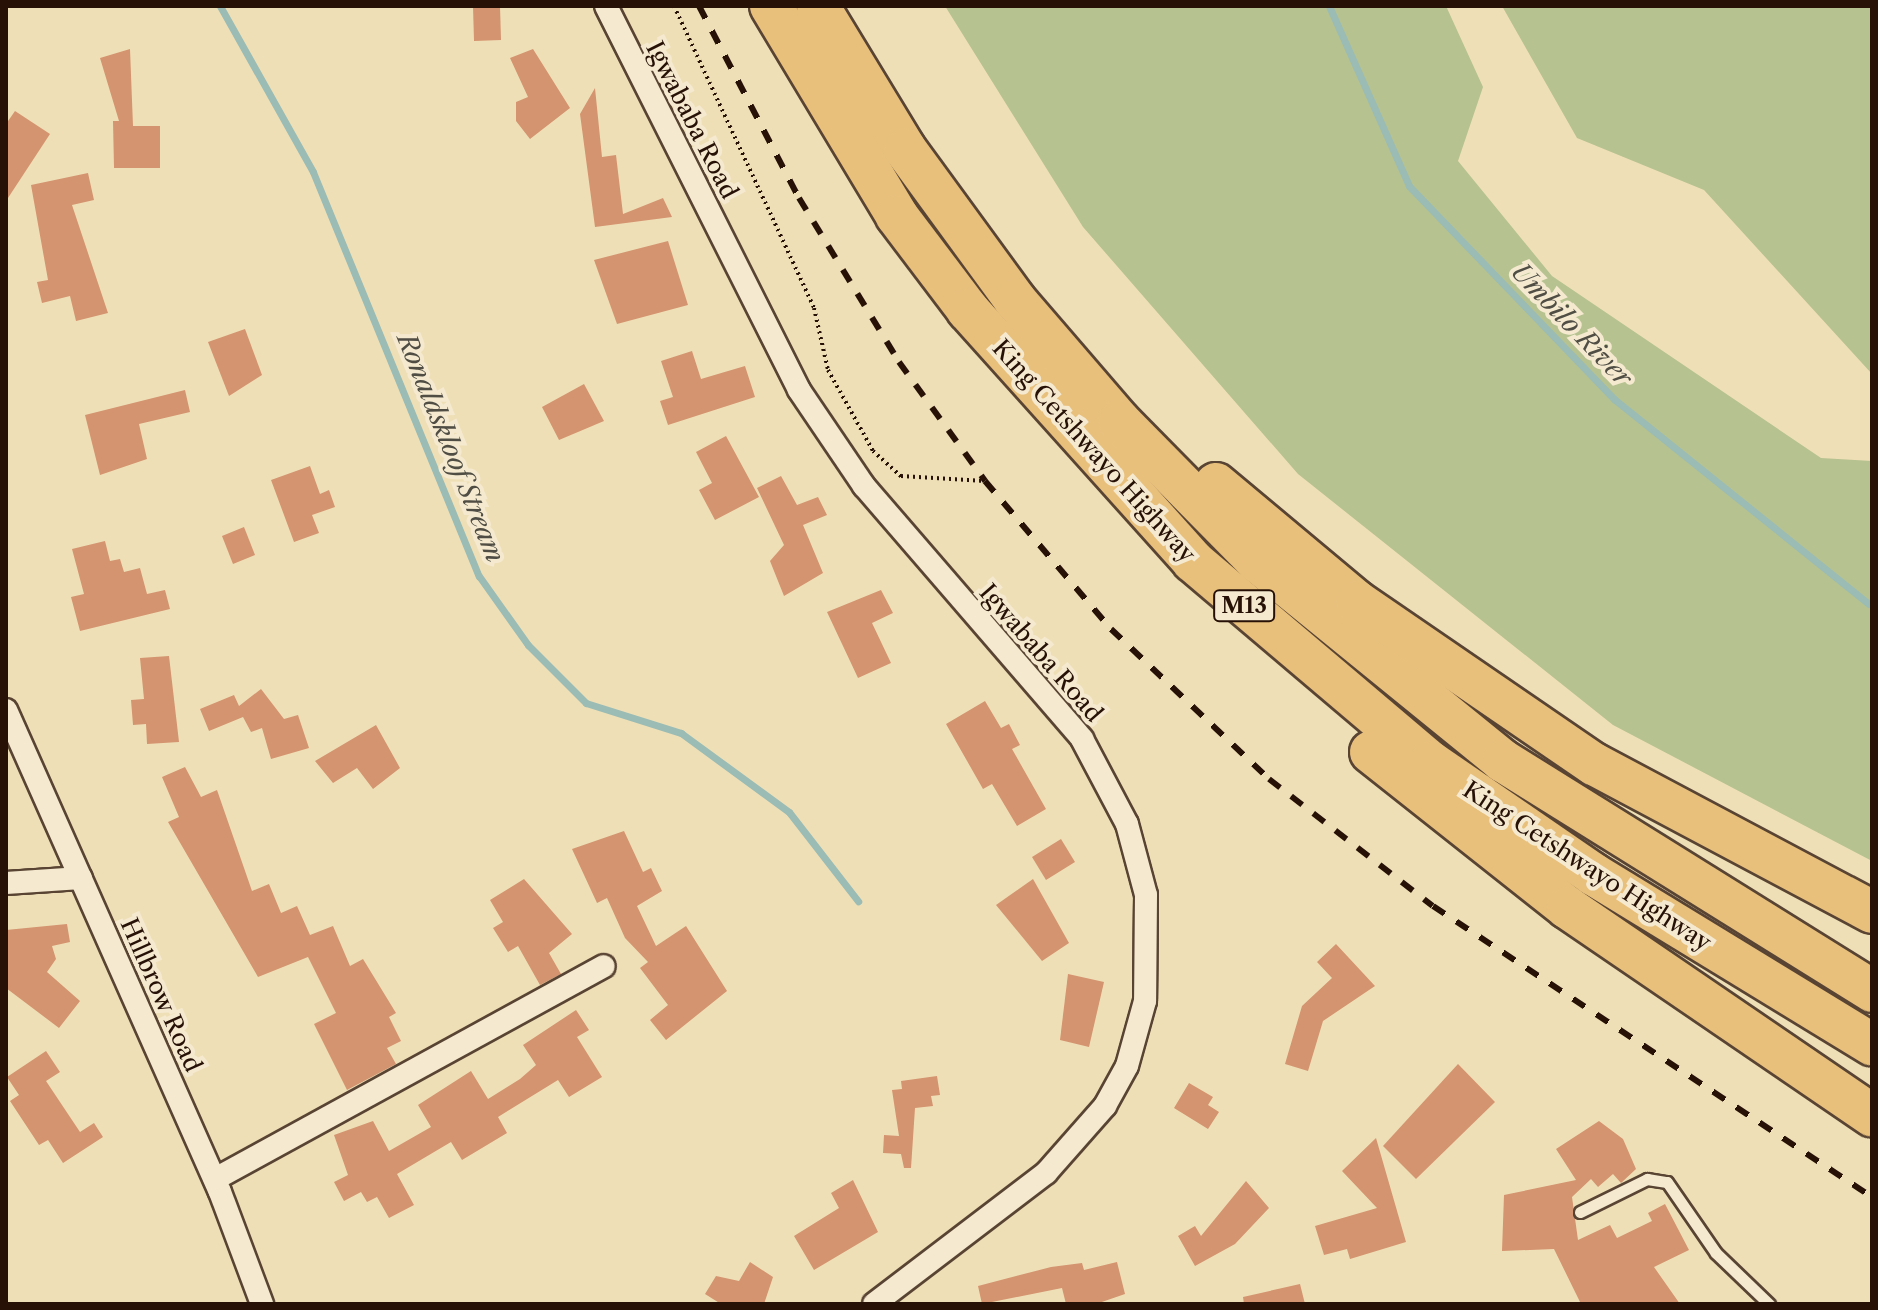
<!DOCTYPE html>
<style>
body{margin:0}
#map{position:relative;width:1878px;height:1310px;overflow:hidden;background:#efdfb7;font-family:"Libre Caslon Text",serif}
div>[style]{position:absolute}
.green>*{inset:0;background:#b6c290}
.stream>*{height:7px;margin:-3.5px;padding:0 3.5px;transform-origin:3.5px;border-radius:3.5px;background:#9abcb4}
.building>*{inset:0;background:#d3946f}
.path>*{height:4px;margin-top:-2px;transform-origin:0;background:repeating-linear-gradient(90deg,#271107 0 2px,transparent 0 6px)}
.roads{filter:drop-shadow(2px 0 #594433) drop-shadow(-2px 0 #594433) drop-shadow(0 2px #594433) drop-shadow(0 -2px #594433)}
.service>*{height:11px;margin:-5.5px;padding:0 5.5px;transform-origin:5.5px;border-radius:5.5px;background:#f5ead0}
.minor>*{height:22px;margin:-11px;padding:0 11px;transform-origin:11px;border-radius:11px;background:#f5ead0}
.motorway>*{height:42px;margin:-21px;padding:0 21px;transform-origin:21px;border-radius:21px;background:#e8c07c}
.rail>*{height:6px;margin-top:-3px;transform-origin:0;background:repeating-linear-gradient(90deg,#271107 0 14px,transparent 0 28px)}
span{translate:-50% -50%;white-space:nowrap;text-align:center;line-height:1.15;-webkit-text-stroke:8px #f5ead0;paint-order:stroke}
.shield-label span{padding:2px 6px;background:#f5ead0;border:2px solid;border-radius:6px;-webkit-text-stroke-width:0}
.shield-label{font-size:22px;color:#271107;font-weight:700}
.street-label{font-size:24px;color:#271107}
.water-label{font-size:26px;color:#4f4d44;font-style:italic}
.frame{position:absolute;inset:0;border:8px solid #271107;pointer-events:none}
</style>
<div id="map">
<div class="green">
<div style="clip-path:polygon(945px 6px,1446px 6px,1483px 87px,1458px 161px,1552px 276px,1821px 458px,1872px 461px,1872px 861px,1613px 725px,1298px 474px,1083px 227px)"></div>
<div style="clip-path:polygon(1502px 6px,1872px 6px,1872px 374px,1704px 190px,1577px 138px)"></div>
</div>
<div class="stream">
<div style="left:220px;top:6px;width:190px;rotate:60.7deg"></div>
<div style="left:313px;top:172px;width:437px;rotate:67.7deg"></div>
<div style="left:479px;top:576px;width:85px;rotate:54.6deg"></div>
<div style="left:528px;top:645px;width:82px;rotate:45deg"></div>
<div style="left:586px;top:703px;width:100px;rotate:17.5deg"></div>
<div style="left:681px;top:733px;width:134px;rotate:36.2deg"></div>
<div style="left:789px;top:812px;width:113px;rotate:52.2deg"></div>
<div style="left:1329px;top:6px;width:197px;rotate:66deg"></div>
<div style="left:1409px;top:186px;width:296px;rotate:46.1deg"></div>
<div style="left:1614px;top:399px;width:327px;rotate:38.8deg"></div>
</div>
<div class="building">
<div style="clip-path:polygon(473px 6px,500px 6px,501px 40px,474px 41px)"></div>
<div style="clip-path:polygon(130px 49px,133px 126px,160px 126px,160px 168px,114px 168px,113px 121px,119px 121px,100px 58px)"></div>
<div style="clip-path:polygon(533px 49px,570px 108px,530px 139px,516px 121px,516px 102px,528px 97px,510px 58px)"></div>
<div style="clip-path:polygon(595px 88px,602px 157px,616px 155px,623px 214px,663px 198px,672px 217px,595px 227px,580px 114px)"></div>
<div style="clip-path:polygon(15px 111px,50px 134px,6px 201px,6px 124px)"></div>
<div style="clip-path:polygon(88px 173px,94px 200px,72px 205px,108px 313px,76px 321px,70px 296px,42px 303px,37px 282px,48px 280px,31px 185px)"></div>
<div style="clip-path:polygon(668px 241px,688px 305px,617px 324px,594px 260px)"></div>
<div style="clip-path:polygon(245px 329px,262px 375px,229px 396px,208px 342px)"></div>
<div style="clip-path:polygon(692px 351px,701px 379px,745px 366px,755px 397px,668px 425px,660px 401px,673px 397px,661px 361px)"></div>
<div style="clip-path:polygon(584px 384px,604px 421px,559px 440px,542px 407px)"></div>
<div style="clip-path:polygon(185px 390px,190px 412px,139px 424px,147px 459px,100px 475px,85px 415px)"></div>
<div style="clip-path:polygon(726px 436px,759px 497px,715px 520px,699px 490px,712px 483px,696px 452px)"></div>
<div style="clip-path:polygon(310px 466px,320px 494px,329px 490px,335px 507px,312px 515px,319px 533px,294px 542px,271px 480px)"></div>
<div style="clip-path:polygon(781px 476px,797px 505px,818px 497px,827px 515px,803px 525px,823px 573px,784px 596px,770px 561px,784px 545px,757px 488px)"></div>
<div style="clip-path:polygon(244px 527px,255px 555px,233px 564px,222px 536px)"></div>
<div style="clip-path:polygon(105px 541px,110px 561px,120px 559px,124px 572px,140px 568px,147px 594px,165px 590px,170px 609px,80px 631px,71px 597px,84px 594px,72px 549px)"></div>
<div style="clip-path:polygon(881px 590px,893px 613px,872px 623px,891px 663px,858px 678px,827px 612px)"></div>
<div style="clip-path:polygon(169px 656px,179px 742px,147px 744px,146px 724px,133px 725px,131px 700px,144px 699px,140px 658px)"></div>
<div style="clip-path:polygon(261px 689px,284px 719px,298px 715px,309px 748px,271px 759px,262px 728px,251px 732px,243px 717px,209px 731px,200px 709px,234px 695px,239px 706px)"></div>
<div style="clip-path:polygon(985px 701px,1001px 728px,1009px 724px,1020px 745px,1012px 749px,1046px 809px,1017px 826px,992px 784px,983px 789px,946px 724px)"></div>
<div style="clip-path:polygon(376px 725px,400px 768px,373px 789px,357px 768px,333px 783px,315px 761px)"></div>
<div style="clip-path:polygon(185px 767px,201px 797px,217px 790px,252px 891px,269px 884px,281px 913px,297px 906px,310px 935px,333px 926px,350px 966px,363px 959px,396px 1013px,389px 1017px,401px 1041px,387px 1048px,396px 1064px,347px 1090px,314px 1024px,336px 1013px,308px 957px,258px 977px,168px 822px,179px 817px,162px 777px)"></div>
<div style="clip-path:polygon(624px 831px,643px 872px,651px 868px,662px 891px,637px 906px,656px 946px,686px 926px,727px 991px,666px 1040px,650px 1020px,668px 1005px,640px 968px,648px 962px,625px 938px,607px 898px,597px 903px,572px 849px)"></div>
<div style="clip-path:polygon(1061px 839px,1075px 862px,1046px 880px,1032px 857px)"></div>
<div style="clip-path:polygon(524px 879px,572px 934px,549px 953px,561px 974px,540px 985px,518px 946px,508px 952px,493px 928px,503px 922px,490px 900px)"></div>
<div style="clip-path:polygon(1033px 879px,1069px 943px,1042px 961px,996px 905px)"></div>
<div style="clip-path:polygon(67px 924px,70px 942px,52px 946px,56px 959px,47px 972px,80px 1001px,59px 1028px,6px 988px,6px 930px)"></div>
<div style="clip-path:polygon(1336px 944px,1375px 986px,1323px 1021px,1308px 1071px,1285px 1064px,1302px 1006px,1332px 978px,1317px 962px)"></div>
<div style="clip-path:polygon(1068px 974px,1104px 982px,1089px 1047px,1060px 1040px)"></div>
<div style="clip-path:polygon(576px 1010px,589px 1030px,577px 1037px,602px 1077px,569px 1097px,558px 1080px,498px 1117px,507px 1133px,462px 1160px,451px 1142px,397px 1174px,414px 1205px,389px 1218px,377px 1197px,367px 1202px,361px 1192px,344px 1201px,334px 1182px,348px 1175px,334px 1135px,373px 1121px,389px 1151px,431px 1127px,418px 1105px,471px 1071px,488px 1099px,520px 1079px,536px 1065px,523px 1045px)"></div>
<div style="clip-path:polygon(46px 1051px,60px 1072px,46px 1081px,80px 1132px,94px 1123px,103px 1137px,63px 1163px,48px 1140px,39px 1145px,10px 1101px,19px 1095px,7px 1077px)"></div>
<div style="clip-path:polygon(1458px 1064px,1495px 1102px,1416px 1179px,1383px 1146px)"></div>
<div style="clip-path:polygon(937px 1076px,940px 1095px,931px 1096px,933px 1106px,915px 1108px,911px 1168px,904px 1168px,901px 1154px,883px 1153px,884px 1135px,899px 1136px,892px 1090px,902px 1089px,901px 1081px)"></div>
<div style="clip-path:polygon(1189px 1083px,1213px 1097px,1208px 1105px,1219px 1112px,1208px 1129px,1174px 1108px)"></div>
<div style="clip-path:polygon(1599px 1121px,1623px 1139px,1636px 1169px,1621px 1183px,1613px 1174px,1598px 1187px,1591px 1179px,1572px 1197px,1578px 1240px,1610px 1225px,1617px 1238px,1652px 1221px,1648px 1213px,1665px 1204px,1689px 1250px,1654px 1267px,1680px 1304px,1581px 1304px,1554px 1249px,1502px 1251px,1504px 1195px,1576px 1180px,1556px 1149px)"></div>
<div style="clip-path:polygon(1376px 1138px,1406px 1242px,1350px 1259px,1347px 1249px,1324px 1255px,1315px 1226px,1377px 1208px,1342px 1171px)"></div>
<div style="clip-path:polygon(853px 1180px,878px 1232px,814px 1270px,794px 1236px,839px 1208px,831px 1193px)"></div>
<div style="clip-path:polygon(1246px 1181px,1269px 1208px,1235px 1244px,1195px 1266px,1178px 1236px,1195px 1226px,1201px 1236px)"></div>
<div style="clip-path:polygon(750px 1262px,773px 1277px,764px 1304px,721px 1304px,705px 1294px,716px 1276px,739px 1281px)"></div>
<div style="clip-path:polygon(1117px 1262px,1125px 1294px,1096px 1304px,1066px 1304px,1062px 1288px,982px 1304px,978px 1286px,1051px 1267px,1082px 1263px,1084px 1270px)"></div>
<div style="clip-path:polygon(1300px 1284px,1305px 1304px,1244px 1304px,1243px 1297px)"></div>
</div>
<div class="path">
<div style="left:674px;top:6px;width:333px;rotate:65.1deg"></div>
<div style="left:814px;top:308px;width:64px;rotate:77.3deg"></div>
<div style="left:828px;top:370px;width:93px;rotate:60.9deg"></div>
<div style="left:873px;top:451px;width:38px;rotate:42deg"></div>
<div style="left:901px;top:476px;width:84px;rotate:3.4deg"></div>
</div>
<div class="roads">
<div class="service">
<div style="left:1580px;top:1212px;width:75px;rotate:-26.2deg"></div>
<div style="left:1647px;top:1179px;width:20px;rotate:9deg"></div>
<div style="left:1667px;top:1182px;width:86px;rotate:55.4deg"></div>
<div style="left:1716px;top:1253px;width:74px;rotate:43.9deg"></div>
</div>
<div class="minor">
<div style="left:606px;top:6px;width:430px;rotate:63.3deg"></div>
<div style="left:799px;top:390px;width:116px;rotate:55.9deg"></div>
<div style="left:864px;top:486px;width:334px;rotate:49.2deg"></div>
<div style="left:1082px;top:739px;width:96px;rotate:62.1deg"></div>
<div style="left:1127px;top:824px;width:73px;rotate:75deg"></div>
<div style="left:1146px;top:895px;width:106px;rotate:90.5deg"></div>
<div style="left:1145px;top:1001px;width:67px;rotate:105.5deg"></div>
<div style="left:1127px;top:1066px;width:46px;rotate:118.8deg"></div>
<div style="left:1105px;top:1106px;width:89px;rotate:131.4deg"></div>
<div style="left:1046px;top:1173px;width:216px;rotate:142.7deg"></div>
<div style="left:6px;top:710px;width:527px;rotate:66.06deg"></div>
<div style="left:220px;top:1192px;width:120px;rotate:69.4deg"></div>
<div style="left:6px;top:883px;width:75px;rotate:-3.8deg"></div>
<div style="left:215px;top:1179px;width:443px;rotate:-28.7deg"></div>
</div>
<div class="motorway">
<div style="left:771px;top:6px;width:245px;rotate:59deg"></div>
<div style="left:897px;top:216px;width:118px;rotate:52.9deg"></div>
<div style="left:968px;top:310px;width:337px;rotate:48.1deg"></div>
<div style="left:1193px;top:561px;width:311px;rotate:40.3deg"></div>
<div style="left:1430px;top:762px;width:198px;rotate:34.5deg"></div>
<div style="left:1593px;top:874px;width:327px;rotate:31.4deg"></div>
<div style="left:818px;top:6px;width:167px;rotate:58.7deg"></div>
<div style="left:905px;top:149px;width:187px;rotate:53.9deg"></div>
<div style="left:1015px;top:300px;width:160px;rotate:49.3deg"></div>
<div style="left:1119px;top:421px;width:197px;rotate:45.4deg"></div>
<div style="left:1257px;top:561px;width:317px;rotate:39.1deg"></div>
<div style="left:1503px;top:761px;width:435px;rotate:31.9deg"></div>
<div style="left:1216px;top:484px;width:184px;rotate:39.9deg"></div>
<div style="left:1357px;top:602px;width:287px;rotate:34.4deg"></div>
<div style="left:1594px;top:764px;width:315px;rotate:28deg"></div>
<div style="left:1371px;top:752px;width:251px;rotate:38.4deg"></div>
<div style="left:1568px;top:908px;width:368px;rotate:34.3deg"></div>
</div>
</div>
<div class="rail">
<div style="left:699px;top:6px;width:216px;rotate:62.5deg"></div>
<div style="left:799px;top:198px;width:192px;rotate:58.6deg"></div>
<div style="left:899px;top:362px;width:147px;rotate:54.1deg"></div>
<div style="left:985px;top:481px;width:194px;rotate:49.6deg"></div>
<div style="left:1111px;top:629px;width:218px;rotate:43.5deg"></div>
<div style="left:1269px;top:779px;width:207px;rotate:37.8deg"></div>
<div style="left:1433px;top:906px;width:527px;rotate:33.54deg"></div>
</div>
<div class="shield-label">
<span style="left:1244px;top:606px">M13</span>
</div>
<div class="street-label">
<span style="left:692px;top:120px;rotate:63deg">Igwababa Road</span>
<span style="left:1094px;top:451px;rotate:48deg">King Cetshwayo Highway</span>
<span style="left:1041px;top:653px;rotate:49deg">Igwababa Road</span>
<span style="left:1587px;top:866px;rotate:33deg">King Cetshwayo Highway</span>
<span style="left:161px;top:995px;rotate:66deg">Hillbrow Road</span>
</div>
<div class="water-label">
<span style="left:1571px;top:325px;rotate:46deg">Umbilo River</span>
<span style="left:450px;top:448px;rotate:68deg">Ronaldskloof Stream</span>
</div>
<div class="frame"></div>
</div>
